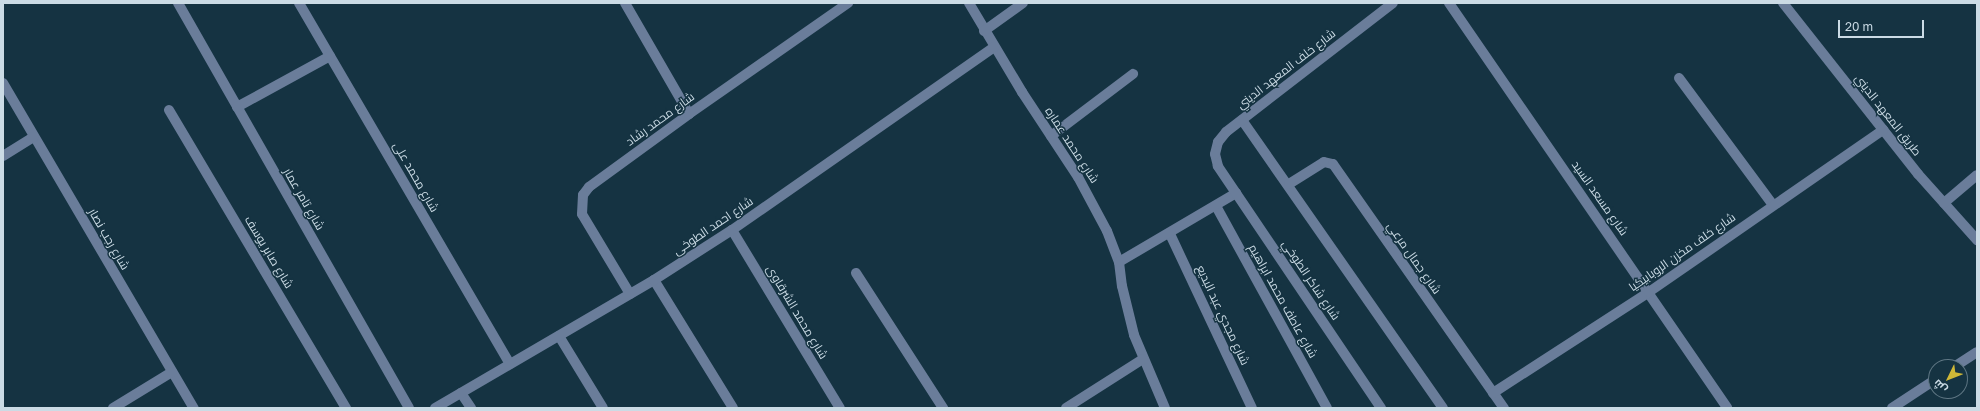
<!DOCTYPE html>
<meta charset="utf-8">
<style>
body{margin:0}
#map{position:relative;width:1980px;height:411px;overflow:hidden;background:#153342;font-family:"Golos Text",Cairo,sans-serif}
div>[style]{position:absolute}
.minor>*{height:10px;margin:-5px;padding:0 5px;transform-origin:5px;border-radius:5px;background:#6a7d9a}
span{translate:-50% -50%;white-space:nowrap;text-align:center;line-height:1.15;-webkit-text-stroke:3px #153342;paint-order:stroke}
.street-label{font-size:12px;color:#cbdbe5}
.frame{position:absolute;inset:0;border:4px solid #cbdbe5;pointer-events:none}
.north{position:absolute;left:1928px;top:359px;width:40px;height:40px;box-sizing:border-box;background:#153342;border:1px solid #5e7683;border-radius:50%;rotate:227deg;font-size:11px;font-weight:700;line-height:16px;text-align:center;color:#cbdbe5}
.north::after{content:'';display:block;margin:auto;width:14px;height:18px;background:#cfb837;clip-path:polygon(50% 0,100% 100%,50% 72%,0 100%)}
.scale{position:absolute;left:1838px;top:20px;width:86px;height:18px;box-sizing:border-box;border:2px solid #cbdbe5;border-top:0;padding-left:5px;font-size:12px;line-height:14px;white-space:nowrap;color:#cbdbe5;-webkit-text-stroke:3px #153342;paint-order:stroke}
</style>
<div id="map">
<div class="minor">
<div style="left:178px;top:3px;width:466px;rotate:60.3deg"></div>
<div style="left:299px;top:3px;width:418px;rotate:59.7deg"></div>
<div style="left:625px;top:3px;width:128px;rotate:60deg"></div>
<div style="left:969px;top:3px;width:104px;rotate:59.2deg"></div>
<div style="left:1022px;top:92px;width:102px;rotate:56.6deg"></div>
<div style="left:1078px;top:177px;width:61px;rotate:61.8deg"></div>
<div style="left:1107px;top:231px;width:33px;rotate:69deg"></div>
<div style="left:1119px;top:262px;width:24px;rotate:83deg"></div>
<div style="left:1122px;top:286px;width:50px;rotate:76.2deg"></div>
<div style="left:1134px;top:335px;width:79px;rotate:67deg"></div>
<div style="left:1449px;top:3px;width:491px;rotate:55.5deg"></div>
<div style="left:1783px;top:3px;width:218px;rotate:51.7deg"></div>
<div style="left:1918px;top:174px;width:89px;rotate:48.2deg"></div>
<div style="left:984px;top:31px;width:48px;rotate:-35.7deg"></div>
<div style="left:1679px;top:78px;width:158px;rotate:53.5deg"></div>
<div style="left:3px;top:83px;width:377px;rotate:59.6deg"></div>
<div style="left:237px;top:107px;width:106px;rotate:-28.7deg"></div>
<div style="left:169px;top:110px;width:347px;rotate:59.3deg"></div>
<div style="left:1242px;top:120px;width:351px;rotate:55.1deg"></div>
<div style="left:1051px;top:136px;width:103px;rotate:-37.1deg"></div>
<div style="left:3px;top:156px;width:36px;rotate:-32deg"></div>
<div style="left:1289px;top:184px;width:41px;rotate:-32.2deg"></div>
<div style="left:1324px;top:162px;width:9px;rotate:13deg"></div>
<div style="left:1333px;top:164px;width:298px;rotate:55deg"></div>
<div style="left:1944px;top:203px;width:43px;rotate:-40.3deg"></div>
<div style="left:1216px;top:206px;width:230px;rotate:61.2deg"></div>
<div style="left:732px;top:230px;width:208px;rotate:58.8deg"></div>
<div style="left:1170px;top:234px;width:192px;rotate:64.8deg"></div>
<div style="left:1119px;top:262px;width:136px;rotate:-30.5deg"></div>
<div style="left:856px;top:273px;width:161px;rotate:57.2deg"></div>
<div style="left:654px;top:280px;width:150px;rotate:58.3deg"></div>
<div style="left:630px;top:294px;width:93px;rotate:-121deg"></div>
<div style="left:582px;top:214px;width:19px;rotate:-87deg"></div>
<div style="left:583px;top:195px;width:10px;rotate:-53deg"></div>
<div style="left:589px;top:187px;width:124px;rotate:-36.1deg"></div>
<div style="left:689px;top:114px;width:194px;rotate:-34.9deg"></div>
<div style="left:559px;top:336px;width:84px;rotate:58.6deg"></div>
<div style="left:1954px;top:367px;width:27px;rotate:-33deg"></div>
<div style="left:461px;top:393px;width:18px;rotate:56deg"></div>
<div style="left:1493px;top:393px;width:186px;rotate:-32.9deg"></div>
<div style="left:1649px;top:292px;width:285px;rotate:-34.7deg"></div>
<div style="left:113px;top:408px;width:69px;rotate:-31.4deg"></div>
<div style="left:435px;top:408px;width:254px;rotate:-30.3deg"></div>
<div style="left:654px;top:280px;width:93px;rotate:-32.7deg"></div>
<div style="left:732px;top:230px;width:320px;rotate:-34.9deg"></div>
<div style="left:1066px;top:408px;width:91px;rotate:-32.5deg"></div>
<div style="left:1381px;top:408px;width:292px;rotate:-124deg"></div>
<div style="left:1218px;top:166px;width:12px;rotate:-104deg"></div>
<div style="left:1215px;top:154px;width:12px;rotate:-76deg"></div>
<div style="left:1218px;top:142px;width:13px;rotate:-51deg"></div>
<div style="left:1226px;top:132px;width:211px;rotate:-37.7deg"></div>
<div style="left:1892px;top:408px;width:53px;rotate:-33.4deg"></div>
</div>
<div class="street-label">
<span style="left:1286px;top:69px;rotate:-38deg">شارع خلف المعهد الديني</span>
<span style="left:1888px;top:115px;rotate:52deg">طريق المعهد الديني</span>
<span style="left:660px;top:119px;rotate:-36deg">شارع محمد رشاد</span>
<span style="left:1072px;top:145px;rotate:57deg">شارع محمد عماره</span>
<span style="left:416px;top:177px;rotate:60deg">شارع محمد على</span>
<span style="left:1600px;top:198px;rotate:55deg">شارع مسعد السيد</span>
<span style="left:304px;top:199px;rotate:60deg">شارع تامر عمار</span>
<span style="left:713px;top:226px;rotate:-34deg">شارع احمد الطوخى</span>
<span style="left:109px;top:239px;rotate:60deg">شارع رجب نصار</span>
<span style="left:269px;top:252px;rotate:59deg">شارع صابر يوسف</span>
<span style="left:1682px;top:252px;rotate:-35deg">شارع خلف مخزن الروبابيكيا</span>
<span style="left:1414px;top:258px;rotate:55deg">شارع جمال مرعي</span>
<span style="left:1311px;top:280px;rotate:56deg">شارع شاكر الطوخي</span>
<span style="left:1283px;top:301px;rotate:61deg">شارع عاطف محمد ابراهيم</span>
<span style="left:797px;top:312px;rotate:59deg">شارع محمد الشرقاوى</span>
<span style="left:1223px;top:315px;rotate:65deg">شارع مجدي عبد البديع</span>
</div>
<div class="frame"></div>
<div class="north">ش</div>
<div class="scale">20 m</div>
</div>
